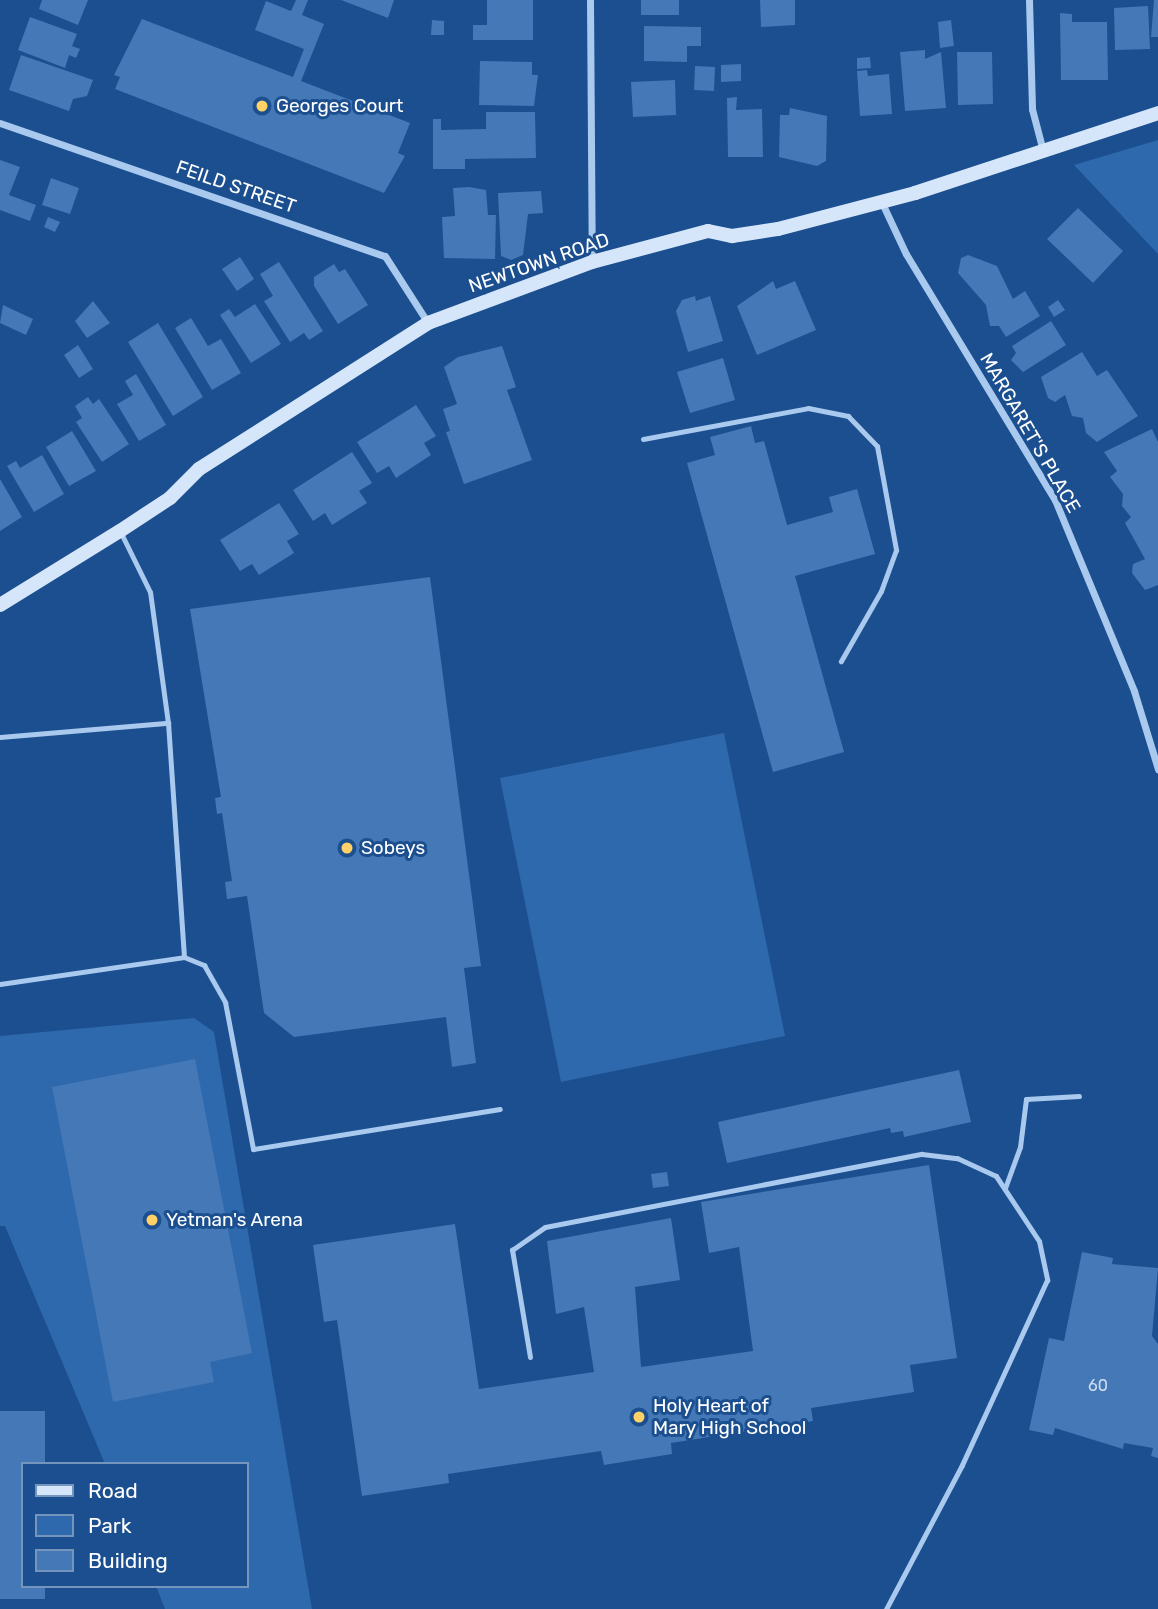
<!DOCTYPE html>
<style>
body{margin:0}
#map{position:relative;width:1158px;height:1609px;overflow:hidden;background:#1b4f8f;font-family:Rubik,sans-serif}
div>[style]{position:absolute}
.green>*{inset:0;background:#2e69ad}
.building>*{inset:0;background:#4478b7}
.lane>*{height:5px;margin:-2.5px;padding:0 2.5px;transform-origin:2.5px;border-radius:2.5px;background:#a9c9ee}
.street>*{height:7px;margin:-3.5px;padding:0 3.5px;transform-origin:3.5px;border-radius:3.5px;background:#a9c9ee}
.secondary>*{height:14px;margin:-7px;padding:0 7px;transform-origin:7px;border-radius:7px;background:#d6e6fa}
.dots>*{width:19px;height:19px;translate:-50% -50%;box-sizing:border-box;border:4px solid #1b4f8f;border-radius:50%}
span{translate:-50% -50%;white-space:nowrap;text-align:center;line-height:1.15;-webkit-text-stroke:6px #1b4f8f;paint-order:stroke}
.number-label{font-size:16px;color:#d0dded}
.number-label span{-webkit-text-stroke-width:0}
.poi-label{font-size:19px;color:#fff}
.left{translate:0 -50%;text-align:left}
.street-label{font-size:19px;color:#fff}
.legend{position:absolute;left:21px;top:1462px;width:228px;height:126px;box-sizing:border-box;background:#1b4f8f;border:2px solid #7695bc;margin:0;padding:9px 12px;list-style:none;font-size:21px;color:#fff}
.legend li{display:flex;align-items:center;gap:14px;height:35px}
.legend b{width:35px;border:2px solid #7695bc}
</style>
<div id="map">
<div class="green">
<div style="clip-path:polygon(1158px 140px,1158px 254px,1074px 165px)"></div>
<div style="clip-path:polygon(724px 733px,785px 1036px,561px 1082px,500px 778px)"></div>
<div style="clip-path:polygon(194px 1018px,214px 1032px,312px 1609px,165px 1609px,156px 1586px,247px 1586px,247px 1464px,105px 1464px,5px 1226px,0 1226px,0 1036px)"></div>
</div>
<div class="building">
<div style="clip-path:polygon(42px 0,88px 0,78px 25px,39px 9px)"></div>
<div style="clip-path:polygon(296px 0,308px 0,302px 15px,324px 24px,301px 81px,410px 123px,398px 153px,405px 156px,384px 193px,115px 89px,120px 77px,114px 75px,142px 19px,293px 77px,304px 49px,255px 30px,266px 1px,291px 11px)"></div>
<div style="clip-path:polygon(341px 0,394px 0,388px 18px)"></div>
<div style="clip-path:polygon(487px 0,533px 0,533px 40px,473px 40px,473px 25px,487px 25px)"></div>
<div style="clip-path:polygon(641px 0,679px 0,679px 15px,641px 15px)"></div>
<div style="clip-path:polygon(760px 0,795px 0,795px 25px,761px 27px)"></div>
<div style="clip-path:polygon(1154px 0,1158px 0,1158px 37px,1151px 37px)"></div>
<div style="clip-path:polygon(1148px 6px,1150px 49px,1115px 50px,1114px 8px)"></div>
<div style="clip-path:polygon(1060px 13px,1072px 14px,1072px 22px,1107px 22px,1108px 80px,1061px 80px)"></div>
<div style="clip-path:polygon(30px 17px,77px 34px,72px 46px,80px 49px,76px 58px,69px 55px,65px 68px,18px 50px)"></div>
<div style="clip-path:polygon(432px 20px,444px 21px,444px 35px,431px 35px)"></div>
<div style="clip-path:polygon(951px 20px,954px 46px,940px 48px,938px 22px)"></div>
<div style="clip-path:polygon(644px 26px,701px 27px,701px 46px,687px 46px,687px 62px,644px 61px)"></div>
<div style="clip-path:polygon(925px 50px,925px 59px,941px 52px,946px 108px,905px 111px,900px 52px)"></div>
<div style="clip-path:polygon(957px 52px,992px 52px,993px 104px,958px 105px)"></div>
<div style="clip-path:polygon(21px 55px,93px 80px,87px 96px,73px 99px,69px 111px,9px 90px)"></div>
<div style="clip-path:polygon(870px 57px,871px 68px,857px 69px,857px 58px)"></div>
<div style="clip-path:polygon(480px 61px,532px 62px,532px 75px,538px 75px,534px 106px,479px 105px)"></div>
<div style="clip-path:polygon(741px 64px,741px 81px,721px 82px,721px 65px)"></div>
<div style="clip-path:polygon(695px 66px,715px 67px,714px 91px,694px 90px)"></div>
<div style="clip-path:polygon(867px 70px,868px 76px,889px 74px,892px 114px,860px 116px,857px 71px)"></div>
<div style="clip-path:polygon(675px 80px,676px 115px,633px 117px,631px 82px)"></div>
<div style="clip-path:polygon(737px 97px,736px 110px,762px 109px,763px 157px,728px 157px,727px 98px)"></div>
<div style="clip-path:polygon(790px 108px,827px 116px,826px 161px,817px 166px,779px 157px,780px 115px,789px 115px)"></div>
<div style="clip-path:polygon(486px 112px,535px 112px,536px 158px,465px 159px,465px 169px,433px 169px,433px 119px,441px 119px,441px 130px,486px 129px)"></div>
<div style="clip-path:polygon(0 160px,20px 167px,9px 195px,36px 205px,30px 221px,0 210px)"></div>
<div style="clip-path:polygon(51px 178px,79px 188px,70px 214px,42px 205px)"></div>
<div style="clip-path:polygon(469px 187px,486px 190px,488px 215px,496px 215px,495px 259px,444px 258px,442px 217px,455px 216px,453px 188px)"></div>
<div style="clip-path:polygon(541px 191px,543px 213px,528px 214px,523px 255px,511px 260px,501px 256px,498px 193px)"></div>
<div style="clip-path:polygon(1078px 208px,1123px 251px,1093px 283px,1047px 239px)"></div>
<div style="clip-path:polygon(48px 217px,60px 222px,55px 232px,44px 227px)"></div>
<div style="clip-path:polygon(968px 255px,997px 266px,1013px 299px,1025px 291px,1040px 316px,1006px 337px,999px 326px,990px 326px,986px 305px,958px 273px,961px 258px)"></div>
<div style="clip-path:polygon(240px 257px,254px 279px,237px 291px,222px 269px)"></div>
<div style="clip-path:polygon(279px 262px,323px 331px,309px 340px,304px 333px,290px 342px,264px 301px,273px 296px,260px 274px)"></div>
<div style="clip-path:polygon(334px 264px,339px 272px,345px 269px,368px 305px,338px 324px,314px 286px,314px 277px)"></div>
<div style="clip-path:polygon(773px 281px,776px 289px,795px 281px,816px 330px,757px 355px,737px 306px)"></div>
<div style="clip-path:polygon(695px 296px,696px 301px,710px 296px,723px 341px,688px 352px,676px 311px,682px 300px)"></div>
<div style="clip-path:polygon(1058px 300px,1065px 310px,1054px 317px,1048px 307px)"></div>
<div style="clip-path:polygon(93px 301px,110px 323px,87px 338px,75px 321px)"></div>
<div style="clip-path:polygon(255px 304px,281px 344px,251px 363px,220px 315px,229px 309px,235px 317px)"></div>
<div style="clip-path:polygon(3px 305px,33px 319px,26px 335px,0 323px)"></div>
<div style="clip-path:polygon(191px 318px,208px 346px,221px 339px,241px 373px,212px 390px,175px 328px)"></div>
<div style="clip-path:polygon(1051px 321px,1066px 345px,1023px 372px,1011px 360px,1016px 353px,1012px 346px)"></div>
<div style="clip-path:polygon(158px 323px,203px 397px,173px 416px,128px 342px)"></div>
<div style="clip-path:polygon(78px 345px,93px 369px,79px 378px,64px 355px)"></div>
<div style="clip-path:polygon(502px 346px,516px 387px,507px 390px,532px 460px,464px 484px,446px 432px,450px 431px,443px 409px,457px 404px,444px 367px,458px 357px)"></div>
<div style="clip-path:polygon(1082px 352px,1097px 376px,1107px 370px,1138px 416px,1097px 442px,1086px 433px,1083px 418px,1072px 416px,1065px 395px,1055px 402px,1048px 398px,1041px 377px)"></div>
<div style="clip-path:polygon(723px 358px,735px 400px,690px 413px,677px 372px)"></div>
<div style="clip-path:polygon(136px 374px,166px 425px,139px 441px,117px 404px,133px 395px,125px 381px)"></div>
<div style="clip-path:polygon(88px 397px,93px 404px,99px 399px,129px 444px,102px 462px,76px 422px,82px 418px,75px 406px)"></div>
<div style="clip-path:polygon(416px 405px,436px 436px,424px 443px,431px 455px,396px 478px,389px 466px,377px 473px,357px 442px)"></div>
<div style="clip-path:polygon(751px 426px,755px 443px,764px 441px,787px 525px,833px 512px,829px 497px,857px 489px,875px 554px,795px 576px,844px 752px,773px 772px,687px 463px,715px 455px,710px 437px)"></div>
<div style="clip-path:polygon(1152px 429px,1158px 442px,1158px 585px,1145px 590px,1132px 573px,1133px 564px,1145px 559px,1125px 523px,1131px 517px,1122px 506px,1123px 494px,1110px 477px,1117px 471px,1104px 452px)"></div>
<div style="clip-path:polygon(72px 431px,96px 471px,69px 486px,46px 447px)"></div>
<div style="clip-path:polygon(352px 452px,372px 483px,359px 491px,367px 503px,332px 525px,325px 513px,313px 521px,293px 490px)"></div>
<div style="clip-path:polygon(42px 455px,64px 494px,34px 512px,7px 466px,16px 461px,20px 468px)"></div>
<div style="clip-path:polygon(0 479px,22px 517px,0 531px)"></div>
<div style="clip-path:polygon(279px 503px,299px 534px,287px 541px,294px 553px,259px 575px,252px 564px,240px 571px,220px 540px)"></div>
<div style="clip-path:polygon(430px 577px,481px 966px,464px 968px,476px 1063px,452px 1067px,446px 1017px,294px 1037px,264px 1013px,247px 896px,227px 899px,225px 882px,232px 881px,222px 813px,217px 814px,215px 798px,221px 797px,190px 609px)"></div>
<div style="clip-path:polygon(195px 1059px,252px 1353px,210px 1362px,214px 1382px,113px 1402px,52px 1087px)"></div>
<div style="clip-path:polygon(959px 1070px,971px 1122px,904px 1137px,903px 1131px,891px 1133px,890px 1128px,727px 1163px,718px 1122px)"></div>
<div style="clip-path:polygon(929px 1165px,957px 1358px,910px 1365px,914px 1392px,811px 1408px,813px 1421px,671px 1443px,672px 1454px,604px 1465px,601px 1451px,448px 1474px,449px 1483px,362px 1496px,337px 1320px,324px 1322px,313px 1245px,455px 1224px,479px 1389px,594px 1372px,584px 1307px,556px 1314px,547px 1241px,671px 1218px,680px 1280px,635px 1287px,641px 1367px,753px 1351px,739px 1247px,709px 1253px,701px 1202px)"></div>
<div style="clip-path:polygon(667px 1172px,669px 1186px,653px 1188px,651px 1174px)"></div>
<div style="clip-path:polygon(1082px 1252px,1113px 1258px,1112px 1264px,1158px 1268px,1152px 1336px,1158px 1344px,1158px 1458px,1151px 1456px,1153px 1448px,1124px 1443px,1123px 1449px,1055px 1428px,1053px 1435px,1029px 1430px,1049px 1338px,1064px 1341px)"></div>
<div style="clip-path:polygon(0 1411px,45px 1411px,45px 1464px,23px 1464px,23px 1586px,45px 1586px,45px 1599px,0 1599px)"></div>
</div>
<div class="lane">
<div style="left:643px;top:439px;width:168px;rotate:-10.6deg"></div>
<div style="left:808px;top:408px;width:41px;rotate:11.3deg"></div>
<div style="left:848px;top:416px;width:42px;rotate:46deg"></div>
<div style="left:877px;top:446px;width:106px;rotate:79.6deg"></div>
<div style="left:896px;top:550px;width:44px;rotate:110.1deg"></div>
<div style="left:881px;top:591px;width:81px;rotate:119.7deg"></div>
<div style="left:0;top:737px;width:169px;rotate:-4.8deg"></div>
<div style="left:184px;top:957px;width:22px;rotate:22deg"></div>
<div style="left:204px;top:965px;width:43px;rotate:60.4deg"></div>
<div style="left:225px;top:1002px;width:150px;rotate:79.2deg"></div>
<div style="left:253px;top:1149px;width:250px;rotate:-9.2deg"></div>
<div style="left:0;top:984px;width:186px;rotate:-8.3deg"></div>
<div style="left:184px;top:957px;width:235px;rotate:-93.9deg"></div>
<div style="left:168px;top:723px;width:132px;rotate:-97.8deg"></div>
<div style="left:150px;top:592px;width:68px;rotate:-116.2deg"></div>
<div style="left:1005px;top:1188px;width:44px;rotate:-69.9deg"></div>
<div style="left:1020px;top:1147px;width:48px;rotate:-82.9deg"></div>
<div style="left:1026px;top:1099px;width:53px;rotate:-3.2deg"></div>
<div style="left:530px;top:1357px;width:109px;rotate:-99.5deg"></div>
<div style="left:512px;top:1250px;width:40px;rotate:-34.9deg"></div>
<div style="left:545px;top:1227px;width:384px;rotate:-11deg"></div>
<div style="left:922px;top:1154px;width:35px;rotate:7deg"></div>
<div style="left:957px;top:1158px;width:43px;rotate:24.8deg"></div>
<div style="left:996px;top:1176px;width:78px;rotate:56.5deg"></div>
<div style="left:1039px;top:1241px;width:40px;rotate:78deg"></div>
<div style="left:1047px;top:1280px;width:204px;rotate:114.7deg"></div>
<div style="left:962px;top:1465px;width:163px;rotate:117.8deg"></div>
</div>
<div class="street">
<div style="left:590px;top:0;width:261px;rotate:89.6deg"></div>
<div style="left:1029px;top:0;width:109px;rotate:88.4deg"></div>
<div style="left:1032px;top:109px;width:43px;rotate:75.3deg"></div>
<div style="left:0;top:123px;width:407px;rotate:19.1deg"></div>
<div style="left:385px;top:256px;width:80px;rotate:57.3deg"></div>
<div style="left:882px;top:203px;width:56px;rotate:64.8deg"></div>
<div style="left:906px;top:254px;width:288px;rotate:58.8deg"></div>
<div style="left:1055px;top:500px;width:207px;rotate:67.5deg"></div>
<div style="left:1134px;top:691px;width:82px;rotate:72.9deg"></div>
</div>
<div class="secondary">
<div style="left:0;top:605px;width:141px;rotate:-31.7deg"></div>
<div style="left:120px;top:531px;width:60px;rotate:-33.4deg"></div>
<div style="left:170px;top:498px;width:41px;rotate:-45deg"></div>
<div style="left:199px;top:469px;width:272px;rotate:-32.5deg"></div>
<div style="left:428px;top:323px;width:175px;rotate:-20.4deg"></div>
<div style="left:592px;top:262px;width:120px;rotate:-15deg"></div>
<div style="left:708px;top:231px;width:25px;rotate:12deg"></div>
<div style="left:732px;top:236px;width:47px;rotate:-8.7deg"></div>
<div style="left:778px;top:229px;width:142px;rotate:-14.7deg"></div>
<div style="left:915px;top:193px;width:256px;rotate:-18.2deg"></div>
</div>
<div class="dots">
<div style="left:262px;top:106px;background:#ffd166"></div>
<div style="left:347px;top:848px;background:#ffd166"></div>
<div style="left:152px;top:1220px;background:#ffd166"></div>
<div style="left:639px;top:1417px;background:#ffd166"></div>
</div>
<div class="number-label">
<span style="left:1098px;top:1386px">60</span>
</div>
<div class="poi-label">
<span class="left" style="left:276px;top:106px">Georges Court</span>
<span class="left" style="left:361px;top:848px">Sobeys</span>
<span class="left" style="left:166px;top:1220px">Yetman's Arena</span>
<span class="left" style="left:653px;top:1417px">Holy Heart of<br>Mary High School</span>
</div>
<div class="street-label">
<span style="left:236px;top:187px;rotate:19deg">FEILD STREET</span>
<span style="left:539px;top:263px;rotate:-19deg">NEWTOWN ROAD</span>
<span style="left:1030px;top:433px;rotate:60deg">MARGARET'S PLACE</span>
</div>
<ul class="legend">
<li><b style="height:9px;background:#d6e6fa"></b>Road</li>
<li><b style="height:19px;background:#2e69ad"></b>Park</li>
<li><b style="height:19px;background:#4478b7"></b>Building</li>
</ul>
</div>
